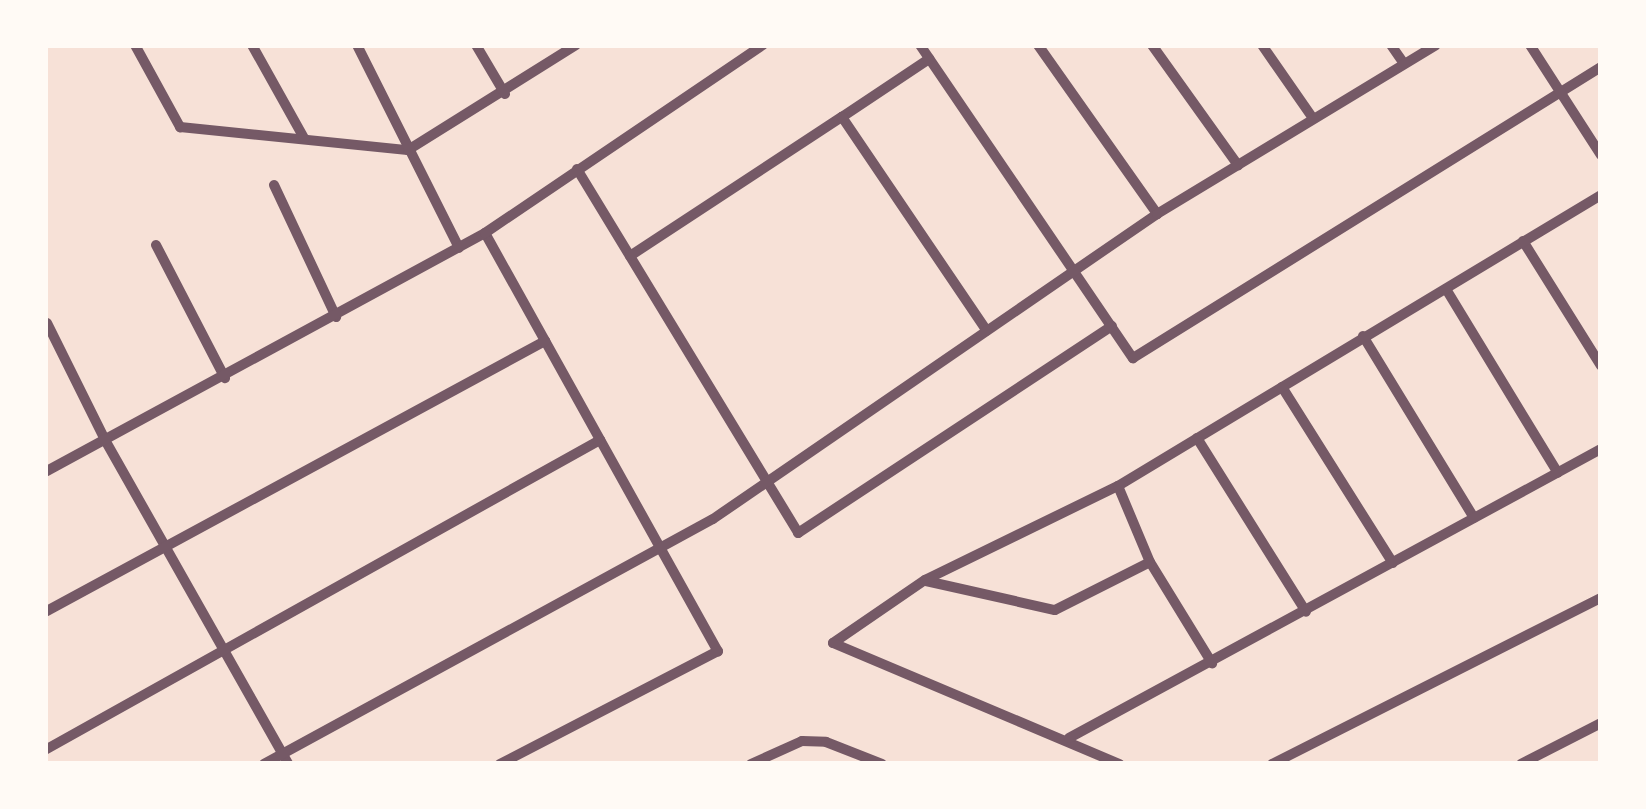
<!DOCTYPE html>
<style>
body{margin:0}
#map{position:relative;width:1646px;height:809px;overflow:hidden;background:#f7e1d7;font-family:Commissioner,sans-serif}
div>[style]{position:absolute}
.minor>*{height:10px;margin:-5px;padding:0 5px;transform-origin:5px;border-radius:5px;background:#755966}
span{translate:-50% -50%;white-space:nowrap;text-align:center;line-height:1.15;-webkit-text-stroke:10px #fffaf5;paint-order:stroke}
.frame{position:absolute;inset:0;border:48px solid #fffaf5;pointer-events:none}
</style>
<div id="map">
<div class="minor">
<div style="left:135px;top:45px;width:94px;rotate:61.2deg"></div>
<div style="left:180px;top:127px;width:229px;rotate:5.8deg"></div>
<div style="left:408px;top:150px;width:198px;rotate:-32deg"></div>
<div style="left:252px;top:45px;width:107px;rotate:60.8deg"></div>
<div style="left:357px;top:45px;width:227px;rotate:63.3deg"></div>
<div style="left:476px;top:45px;width:57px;rotate:59.4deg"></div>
<div style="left:920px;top:45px;width:379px;rotate:55.8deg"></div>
<div style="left:1133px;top:358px;width:551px;rotate:-31.87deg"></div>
<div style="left:1038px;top:45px;width:207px;rotate:54.8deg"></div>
<div style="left:1152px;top:45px;width:148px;rotate:54.4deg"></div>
<div style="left:1262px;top:45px;width:88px;rotate:55.2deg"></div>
<div style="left:1391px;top:45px;width:19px;rotate:55deg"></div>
<div style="left:1530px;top:45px;width:131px;rotate:57.2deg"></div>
<div style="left:842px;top:117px;width:105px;rotate:-33.7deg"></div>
<div style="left:577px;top:169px;width:426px;rotate:58.7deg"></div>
<div style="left:798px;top:533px;width:376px;rotate:-33.4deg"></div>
<div style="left:274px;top:185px;width:146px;rotate:64.8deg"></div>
<div style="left:485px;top:233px;width:479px;rotate:60.9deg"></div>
<div style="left:718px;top:651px;width:246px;rotate:152.6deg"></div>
<div style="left:1523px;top:241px;width:147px;rotate:58deg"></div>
<div style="left:156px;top:245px;width:150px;rotate:62.6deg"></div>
<div style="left:630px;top:256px;width:254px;rotate:-33.3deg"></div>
<div style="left:842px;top:117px;width:258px;rotate:55.9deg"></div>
<div style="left:1446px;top:289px;width:215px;rotate:58.7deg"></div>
<div style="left:47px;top:323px;width:131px;rotate:63.6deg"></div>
<div style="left:105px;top:440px;width:372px;rotate:60.5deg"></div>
<div style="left:1363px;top:336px;width:213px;rotate:58.6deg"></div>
<div style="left:1282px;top:387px;width:208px;rotate:57.8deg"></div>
<div style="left:1197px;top:438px;width:205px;rotate:57.9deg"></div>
<div style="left:45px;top:472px;width:501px;rotate:-28.51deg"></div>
<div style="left:485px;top:233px;width:336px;rotate:-34.1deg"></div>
<div style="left:1118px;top:486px;width:82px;rotate:67.2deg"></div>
<div style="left:1150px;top:562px;width:119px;rotate:58.5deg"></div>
<div style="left:926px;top:581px;width:132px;rotate:12.7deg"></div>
<div style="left:1055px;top:610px;width:106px;rotate:-26.8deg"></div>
<div style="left:45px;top:612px;width:569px;rotate:-28.46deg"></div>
<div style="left:833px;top:643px;width:112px;rotate:-34.4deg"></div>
<div style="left:925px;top:580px;width:215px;rotate:-26deg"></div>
<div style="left:1118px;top:486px;width:564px;rotate:-31.07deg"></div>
<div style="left:833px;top:643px;width:311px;rotate:22.9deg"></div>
<div style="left:1069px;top:738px;width:605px;rotate:-28.51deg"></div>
<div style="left:45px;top:750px;width:636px;rotate:-29.19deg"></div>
<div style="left:264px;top:764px;width:511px;rotate:-28.62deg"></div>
<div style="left:713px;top:519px;width:539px;rotate:-34.49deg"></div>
<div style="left:1157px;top:214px;width:326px;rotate:-31.2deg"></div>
<div style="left:751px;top:764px;width:56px;rotate:-24.3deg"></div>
<div style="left:802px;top:741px;width:24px;rotate:2deg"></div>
<div style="left:826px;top:742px;width:60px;rotate:21.4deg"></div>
<div style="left:1272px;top:764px;width:369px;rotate:-26.8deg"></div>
<div style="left:1521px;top:764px;width:90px;rotate:-27.1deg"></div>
</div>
<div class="frame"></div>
</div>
